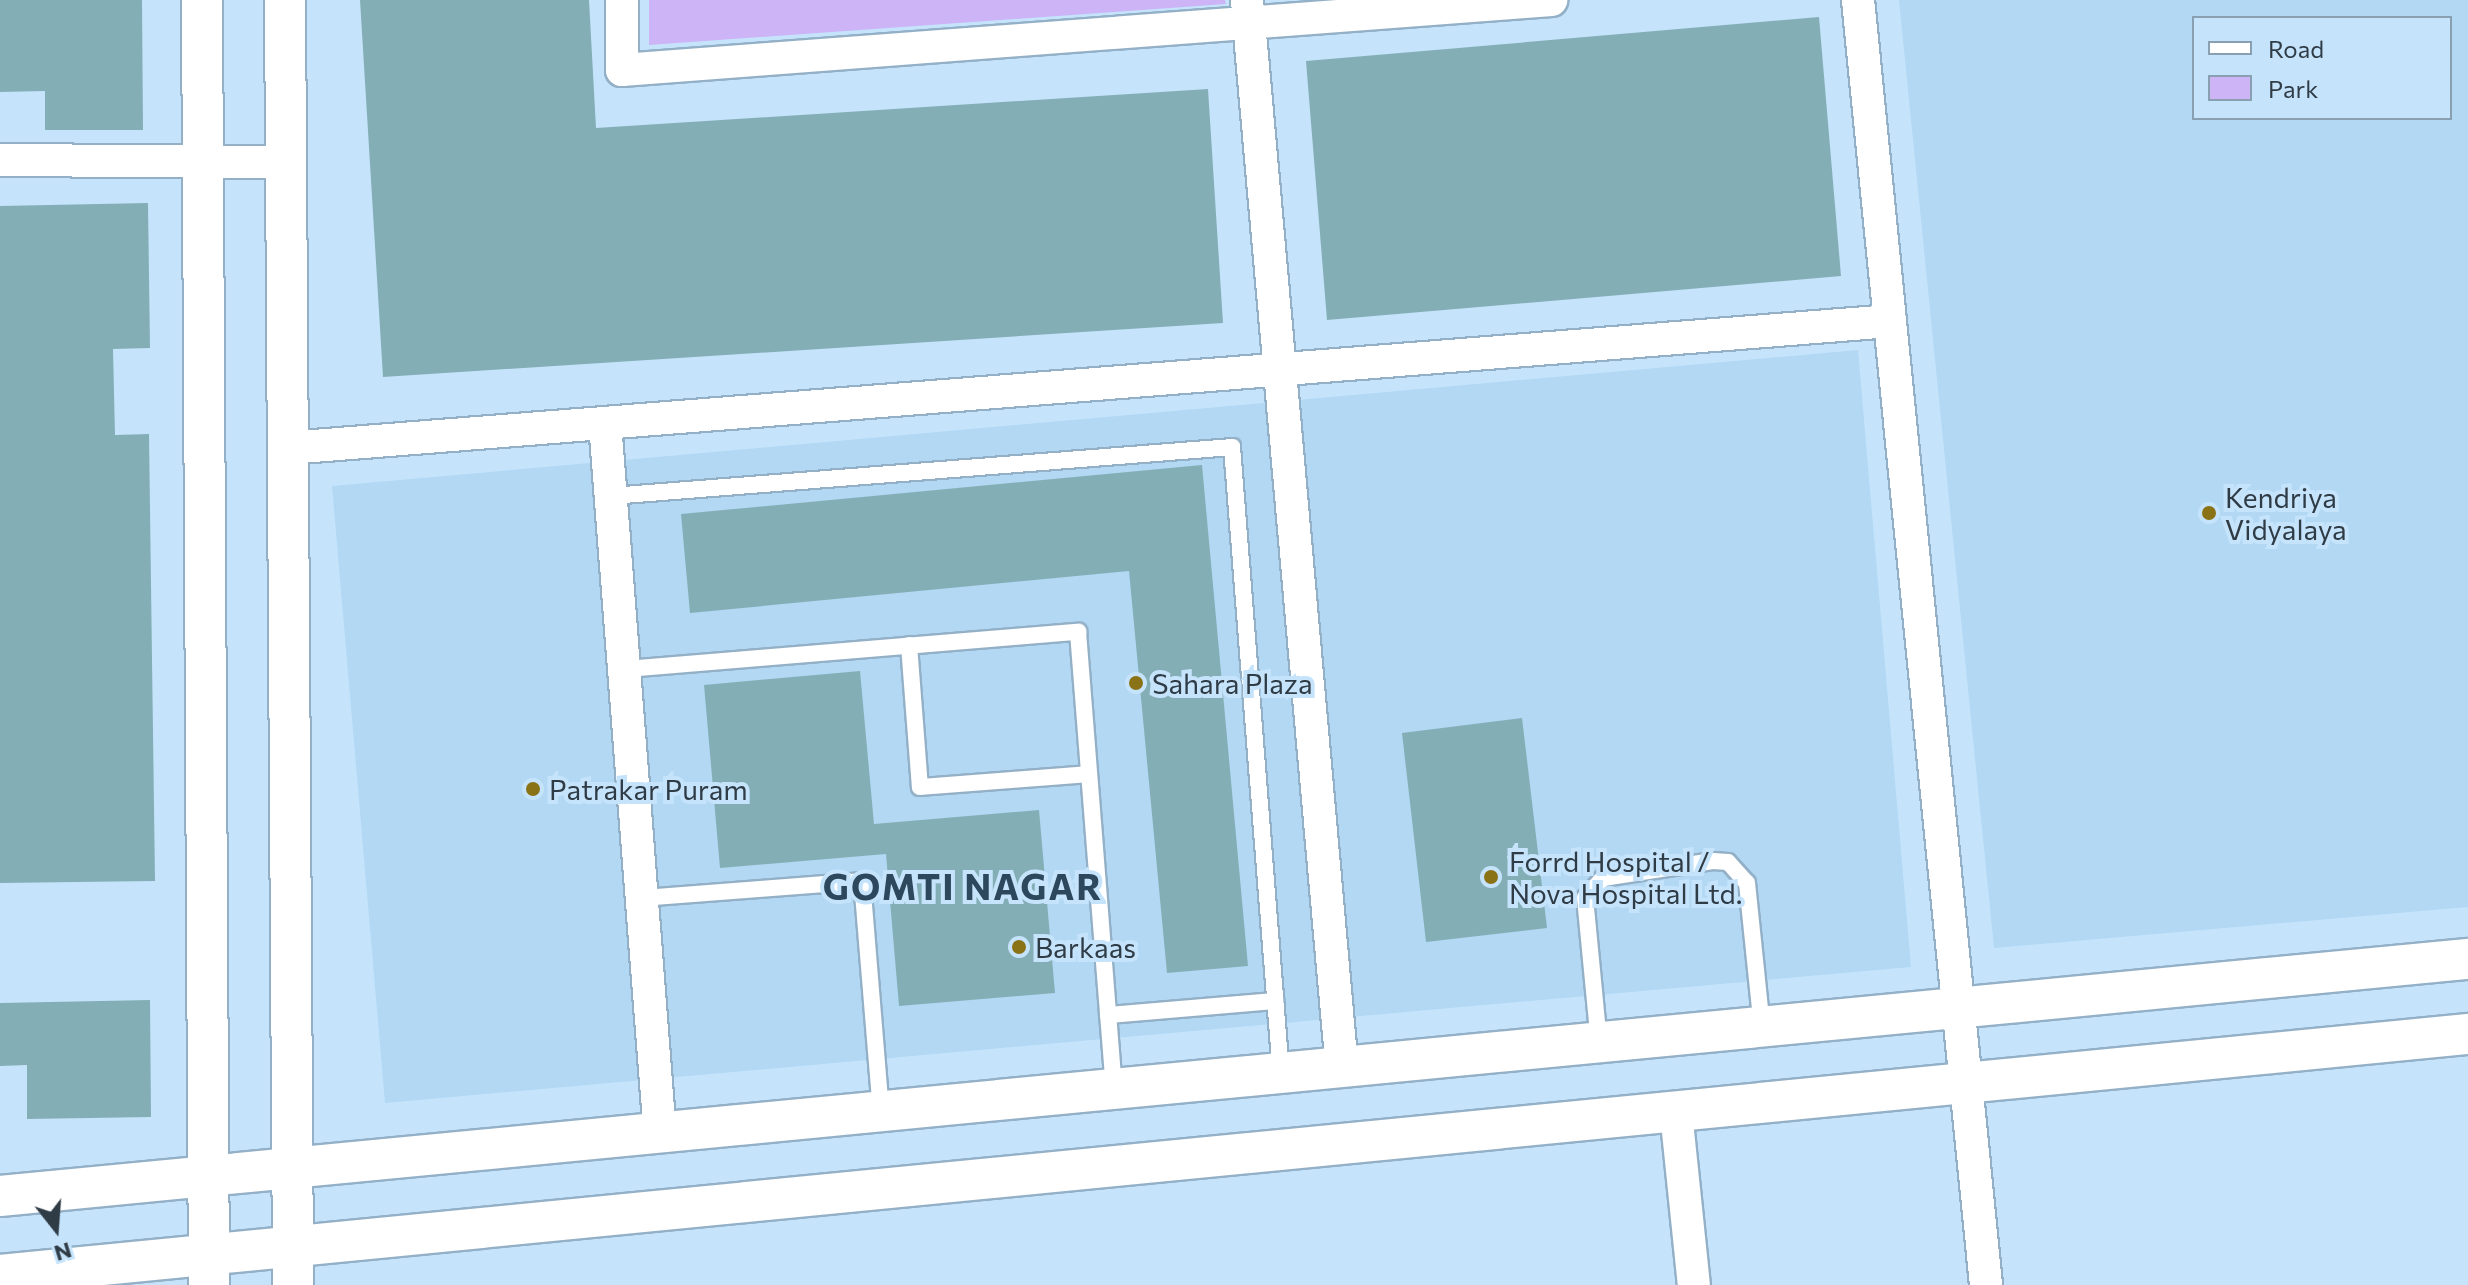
<!DOCTYPE html>
<style>
body{margin:0}
#map{position:relative;width:2468px;height:1285px;overflow:hidden;background:#c5e4fc;font-family:Commissioner,sans-serif}
div>[style]{position:absolute}
.built>*{inset:0;background:#b2d8f4}
.green>*{inset:0;background:#cdb4f7}
.building>*{inset:0;background:#84aeb6}
.roads{filter:drop-shadow(2px 0 #93b0c7) drop-shadow(-2px 0 #93b0c7) drop-shadow(0 2px #93b0c7) drop-shadow(0 -2px #93b0c7)}
.service>*{height:16px;margin:-8px;padding:0 8px;transform-origin:8px;border-radius:8px;background:#fff}
.minor>*{height:32px;margin:-16px;padding:0 16px;transform-origin:16px;border-radius:16px;background:#fff}
.tertiary>*{height:40px;margin:-20px;padding:0 20px;transform-origin:20px;border-radius:20px;background:#fff}
.dots>*{width:22px;height:22px;translate:-50% -50%;box-sizing:border-box;border:4px solid #c5e4fc;border-radius:50%}
span{translate:-50% -50%;white-space:nowrap;text-align:center;line-height:1.15;-webkit-text-stroke:8px #c5e4fc;paint-order:stroke}
.poi-label{font-size:28px;color:#2f3b45}
.left{translate:0 -50%;text-align:left}
.district-label{font-size:36px;color:#2d485c;font-weight:700;letter-spacing:2px}
.legend{position:absolute;left:2192px;top:16px;width:260px;height:104px;box-sizing:border-box;background:#c5e4fc;border:2px solid #89a0b3;margin:0;padding:10px 14px;list-style:none;font-size:24px;color:#2f3b45}
.legend li{display:flex;align-items:center;gap:16px;height:40px}
.legend b{width:40px;border:2px solid #89a0b3}
.north{position:absolute;left:16px;top:1189px;width:80px;height:80px;-webkit-text-stroke:6px #c5e4fc;paint-order:stroke;rotate:163deg;font-size:22px;font-weight:700;line-height:32px;text-align:center;color:#2f3b45}
.north::after{content:'';display:block;margin:auto;width:28px;height:36px;background:#2f3b45;clip-path:polygon(50% 0,100% 100%,50% 72%,0 100%)}
</style>
<div id="map">
<div class="built">
<div style="clip-path:polygon(evenodd,1899px 0,2468px 0,2468px 907px,1994px 948px,1899px 0,2450px 18px,2450px 118px,2194px 118px,2194px 18px,2450px 18px)"></div>
<div style="clip-path:polygon(1858px 350px,1911px 967px,385px 1103px,332px 486px)"></div>
</div>
<div class="green">
<div style="clip-path:polygon(649px 0,1225px 0,1226px 4px,649px 45px)"></div>
</div>
<div class="building">
<div style="clip-path:polygon(0 0,142px 0,143px 130px,45px 130px,45px 91px,0 92px)"></div>
<div style="clip-path:polygon(360px 0,589px 0,596px 128px,1208px 89px,1223px 323px,383px 377px)"></div>
<div style="clip-path:polygon(1819px 17px,1841px 276px,1327px 320px,1306px 61px)"></div>
<div style="clip-path:polygon(148px 203px,150px 348px,113px 349px,115px 435px,149px 434px,155px 881px,0 883px,0 206px)"></div>
<div style="clip-path:polygon(1202px 465px,1248px 966px,1167px 973px,1129px 571px,690px 613px,681px 514px)"></div>
<div style="clip-path:polygon(860px 671px,874px 824px,1039px 810px,1055px 993px,899px 1006px,886px 854px,720px 868px,704px 685px)"></div>
<div style="clip-path:polygon(1522px 718px,1547px 928px,1426px 942px,1402px 733px)"></div>
<div style="clip-path:polygon(150px 1000px,151px 1117px,27px 1119px,27px 1065px,0 1066px,0 1003px)"></div>
</div>
<div class="roads">
<div class="service">
<div style="left:611px;top:496px;width:623px;rotate:-4.51deg"></div>
<div style="left:1232px;top:447px;width:629px;rotate:85.53deg"></div>
<div style="left:909px;top:645px;width:142px;rotate:85.6deg"></div>
<div style="left:920px;top:787px;width:169px;rotate:-4.4deg"></div>
<div style="left:625px;top:669px;width:455px;rotate:-4.7deg"></div>
<div style="left:1078px;top:632px;width:459px;rotate:85.5deg"></div>
<div style="left:642px;top:898px;width:221px;rotate:-4.4deg"></div>
<div style="left:862px;top:881px;width:233px;rotate:85.3deg"></div>
<div style="left:1108px;top:1015px;width:168px;rotate:-4.8deg"></div>
<div style="left:1599px;top:1043px;width:146px;rotate:-95.5deg"></div>
<div style="left:1585px;top:898px;width:27px;rotate:-48deg"></div>
<div style="left:1603px;top:878px;width:111px;rotate:-8.8deg"></div>
<div style="left:1713px;top:861px;width:15px;rotate:4deg"></div>
<div style="left:1728px;top:862px;width:28px;rotate:48deg"></div>
<div style="left:1747px;top:883px;width:145px;rotate:84.1deg"></div>
</div>
<div class="minor">
<div style="left:622px;top:0;width:70px;rotate:90deg"></div>
<div style="left:622px;top:70px;width:932px;rotate:-4.31deg"></div>
<div style="left:1247px;top:0;width:1073px;rotate:84.92deg"></div>
<div style="left:1858px;top:0;width:1291px;rotate:84.31deg"></div>
<div style="left:0;top:160px;width:286px;rotate:0.4deg"></div>
<div style="left:605px;top:423px;width:713px;rotate:85.58deg"></div>
<div style="left:288px;top:448px;width:1607px;rotate:-4.53deg"></div>
<div style="left:1676px;top:1112px;width:174px;rotate:84.1deg"></div>
</div>
<div class="tertiary">
<div style="left:202px;top:0;width:1285px;rotate:89.69deg"></div>
<div style="left:285px;top:0;width:1285px;rotate:89.64deg"></div>
<div style="left:0;top:1196px;width:2479px;rotate:-5.49deg"></div>
<div style="left:0;top:1275px;width:2480px;rotate:-5.58deg"></div>
</div>
</div>
<div class="dots">
<div style="left:2209px;top:513px;background:#8a7316"></div>
<div style="left:1136px;top:683px;background:#8a7316"></div>
<div style="left:533px;top:789px;background:#8a7316"></div>
<div style="left:1491px;top:877px;background:#8a7316"></div>
<div style="left:1019px;top:947px;background:#8a7316"></div>
</div>
<div class="poi-label">
<span class="left" style="left:2225px;top:513px">Kendriya<br>Vidyalaya</span>
<span class="left" style="left:1152px;top:683px">Sahara Plaza</span>
<span class="left" style="left:549px;top:789px">Patrakar Puram</span>
<span class="left" style="left:1509px;top:877px">Forrd Hospital /<br>Nova Hospital Ltd.</span>
<span class="left" style="left:1035px;top:947px">Barkaas</span>
</div>
<div class="district-label">
<span style="left:963px;top:886px">GOMTI NAGAR</span>
</div>
<ul class="legend">
<li><b style="height:10px;background:#fff"></b>Road</li>
<li><b style="height:22px;background:#cdb4f7"></b>Park</li>
</ul>
<div class="north">N</div>
</div>
